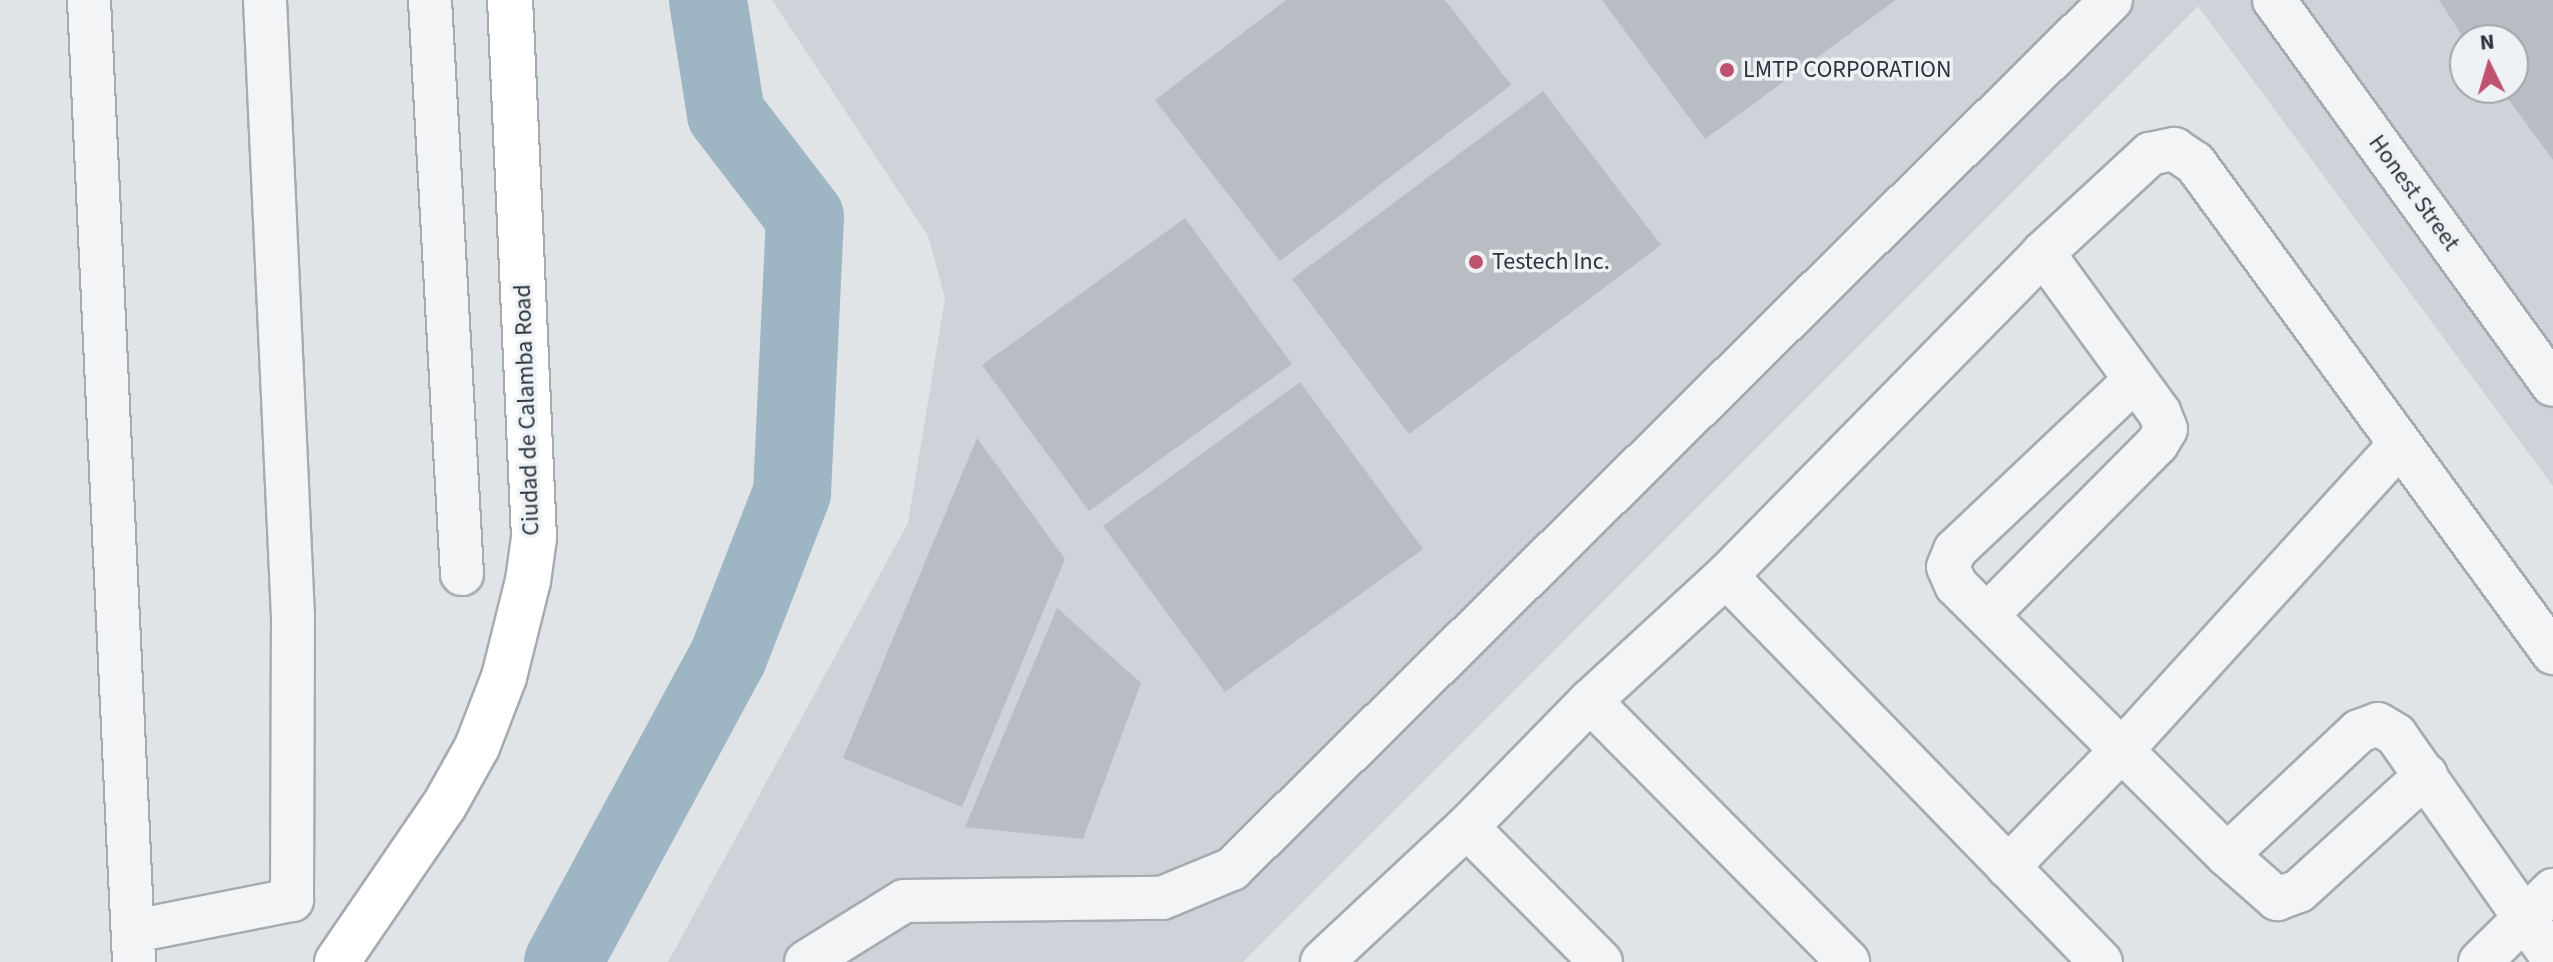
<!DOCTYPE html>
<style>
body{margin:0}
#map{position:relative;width:2553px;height:962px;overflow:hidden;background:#e0e4e7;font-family:"Source Sans 3",sans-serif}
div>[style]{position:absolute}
.built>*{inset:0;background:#ced3d9}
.river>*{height:78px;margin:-39px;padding:0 39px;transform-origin:39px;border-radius:39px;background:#9eb5c3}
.building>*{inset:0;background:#b7bdc3}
.roads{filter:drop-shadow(2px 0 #a6abb1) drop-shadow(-2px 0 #a6abb1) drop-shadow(0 2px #a6abb1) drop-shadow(0 -2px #a6abb1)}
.street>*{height:42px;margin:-21px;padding:0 21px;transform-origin:21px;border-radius:21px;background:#f2f4f6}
.secondary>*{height:44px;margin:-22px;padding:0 22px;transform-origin:22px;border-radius:22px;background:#fff}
.dots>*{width:22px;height:22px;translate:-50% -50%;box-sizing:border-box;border:4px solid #eff2f5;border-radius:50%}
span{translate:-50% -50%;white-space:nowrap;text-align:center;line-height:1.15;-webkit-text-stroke:7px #eff2f5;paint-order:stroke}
.poi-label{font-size:24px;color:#2a333d}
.left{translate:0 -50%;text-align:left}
.street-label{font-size:24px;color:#2a333d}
.north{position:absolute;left:2449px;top:24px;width:80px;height:80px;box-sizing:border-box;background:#eff2f5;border:2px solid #a0a6ab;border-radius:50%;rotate:355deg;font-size:22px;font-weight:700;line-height:32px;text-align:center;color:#2a333d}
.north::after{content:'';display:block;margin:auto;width:28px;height:36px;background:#bf5171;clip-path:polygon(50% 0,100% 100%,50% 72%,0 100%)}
</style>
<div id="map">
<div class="built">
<div style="clip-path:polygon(evenodd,772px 0,2553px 0,2553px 486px,2198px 6px,1243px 962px,668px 962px,908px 523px,945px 298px,928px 236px,772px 0,2465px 40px,2513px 40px,2513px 88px,2465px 88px,2465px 40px)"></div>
</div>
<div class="river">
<div style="left:563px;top:962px;width:347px;rotate:-61.6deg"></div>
<div style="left:728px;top:657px;width:176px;rotate:-68.7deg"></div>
<div style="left:792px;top:493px;width:276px;rotate:-87.3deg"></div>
<div style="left:805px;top:217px;width:130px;rotate:-127.5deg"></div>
<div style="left:726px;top:114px;width:115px;rotate:-99deg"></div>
</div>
<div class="building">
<div style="clip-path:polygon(1286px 0,1445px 0,1511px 85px,1280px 261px,1155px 100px)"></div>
<div style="clip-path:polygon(1602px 0,1896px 0,1705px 139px)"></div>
<div style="clip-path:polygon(2439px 0,2553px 0,2553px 160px,2500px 88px,2513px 88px,2513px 40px,2465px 40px)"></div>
<div style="clip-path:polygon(1543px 91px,1661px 245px,1409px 434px,1292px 279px)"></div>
<div style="clip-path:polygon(1185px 218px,1292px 364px,1089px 511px,982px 365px)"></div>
<div style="clip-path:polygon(1300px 382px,1423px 549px,1225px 692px,1103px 526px)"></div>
<div style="clip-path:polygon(977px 438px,1065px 559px,962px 807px,843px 758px)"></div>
<div style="clip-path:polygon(1057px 608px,1141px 683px,1083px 839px,965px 827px)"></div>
</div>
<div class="roads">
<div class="street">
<div style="left:89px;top:0;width:963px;rotate:87.32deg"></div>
<div style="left:430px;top:0;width:575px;rotate:86.81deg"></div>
<div style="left:2274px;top:0;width:475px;rotate:54.1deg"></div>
<div style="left:2134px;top:381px;width:246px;rotate:136.6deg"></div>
<div style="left:1955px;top:550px;width:18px;rotate:112deg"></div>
<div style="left:1948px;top:567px;width:20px;rotate:66deg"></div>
<div style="left:1956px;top:585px;width:383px;rotate:44.9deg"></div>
<div style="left:2227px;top:855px;width:181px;rotate:-43.2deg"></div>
<div style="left:2359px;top:731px;width:20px;rotate:-20deg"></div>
<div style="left:2378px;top:724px;width:21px;rotate:31deg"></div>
<div style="left:2396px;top:735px;width:273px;rotate:54.9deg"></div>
<div style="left:1726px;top:576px;width:538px;rotate:45.83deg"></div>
<div style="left:1988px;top:614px;width:240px;rotate:-45.2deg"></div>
<div style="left:2157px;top:444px;width:17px;rotate:-59deg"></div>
<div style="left:2166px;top:429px;width:18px;rotate:-112deg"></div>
<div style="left:2159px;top:412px;width:197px;rotate:-126.1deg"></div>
<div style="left:1590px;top:701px;width:367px;rotate:45.3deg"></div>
<div style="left:1467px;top:827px;width:190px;rotate:45.2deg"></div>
<div style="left:2227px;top:855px;width:67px;rotate:41.3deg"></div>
<div style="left:2277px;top:899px;width:23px;rotate:-20deg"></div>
<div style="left:2299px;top:891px;width:172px;rotate:-42.4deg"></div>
<div style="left:2008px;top:867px;width:162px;rotate:-45.8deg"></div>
<div style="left:2121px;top:751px;width:413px;rotate:-47.7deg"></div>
<div style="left:134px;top:931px;width:161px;rotate:-11.1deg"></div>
<div style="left:292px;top:900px;width:283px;rotate:-89.8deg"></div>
<div style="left:293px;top:617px;width:618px;rotate:-92.6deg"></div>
<div style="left:806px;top:962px;width:115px;rotate:-31.9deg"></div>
<div style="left:904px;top:901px;width:258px;rotate:-0.7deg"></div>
<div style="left:1162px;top:898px;width:76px;rotate:-22.5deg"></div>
<div style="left:1232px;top:869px;width:1236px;rotate:-44.67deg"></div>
<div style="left:1322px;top:962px;width:198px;rotate:-43deg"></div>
<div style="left:1467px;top:827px;width:176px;rotate:-45.7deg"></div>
<div style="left:1590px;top:701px;width:185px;rotate:-42.6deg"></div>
<div style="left:1726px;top:576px;width:453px;rotate:-45.5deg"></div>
<div style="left:2043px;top:253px;width:146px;rotate:-42.8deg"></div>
<div style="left:2150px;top:154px;width:25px;rotate:-12deg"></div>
<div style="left:2174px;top:149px;width:25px;rotate:34deg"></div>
<div style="left:2195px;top:163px;width:607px;rotate:53.85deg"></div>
<div style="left:2480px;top:962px;width:103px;rotate:-44.6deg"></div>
</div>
<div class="secondary">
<div style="left:337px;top:962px;width:189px;rotate:-55.6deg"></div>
<div style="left:444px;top:806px;width:68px;rotate:-60.8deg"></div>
<div style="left:477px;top:747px;width:75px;rotate:-68.9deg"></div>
<div style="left:504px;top:677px;width:99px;rotate:-76deg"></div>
<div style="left:528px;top:581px;width:43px;rotate:-82.1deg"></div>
<div style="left:534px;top:538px;width:539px;rotate:-92.55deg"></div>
</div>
</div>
<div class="dots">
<div style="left:1727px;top:70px;background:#bf5171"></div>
<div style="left:1476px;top:262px;background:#bf5171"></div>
</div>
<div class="poi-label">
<span class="left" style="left:1743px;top:70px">LMTP CORPORATION</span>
<span class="left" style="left:1492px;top:262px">Testech Inc.</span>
</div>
<div class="street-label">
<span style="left:2414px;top:193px;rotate:54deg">Honest Street</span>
<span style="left:527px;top:410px;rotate:-92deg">Ciudad de Calamba Road</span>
</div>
<div class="north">N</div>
</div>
